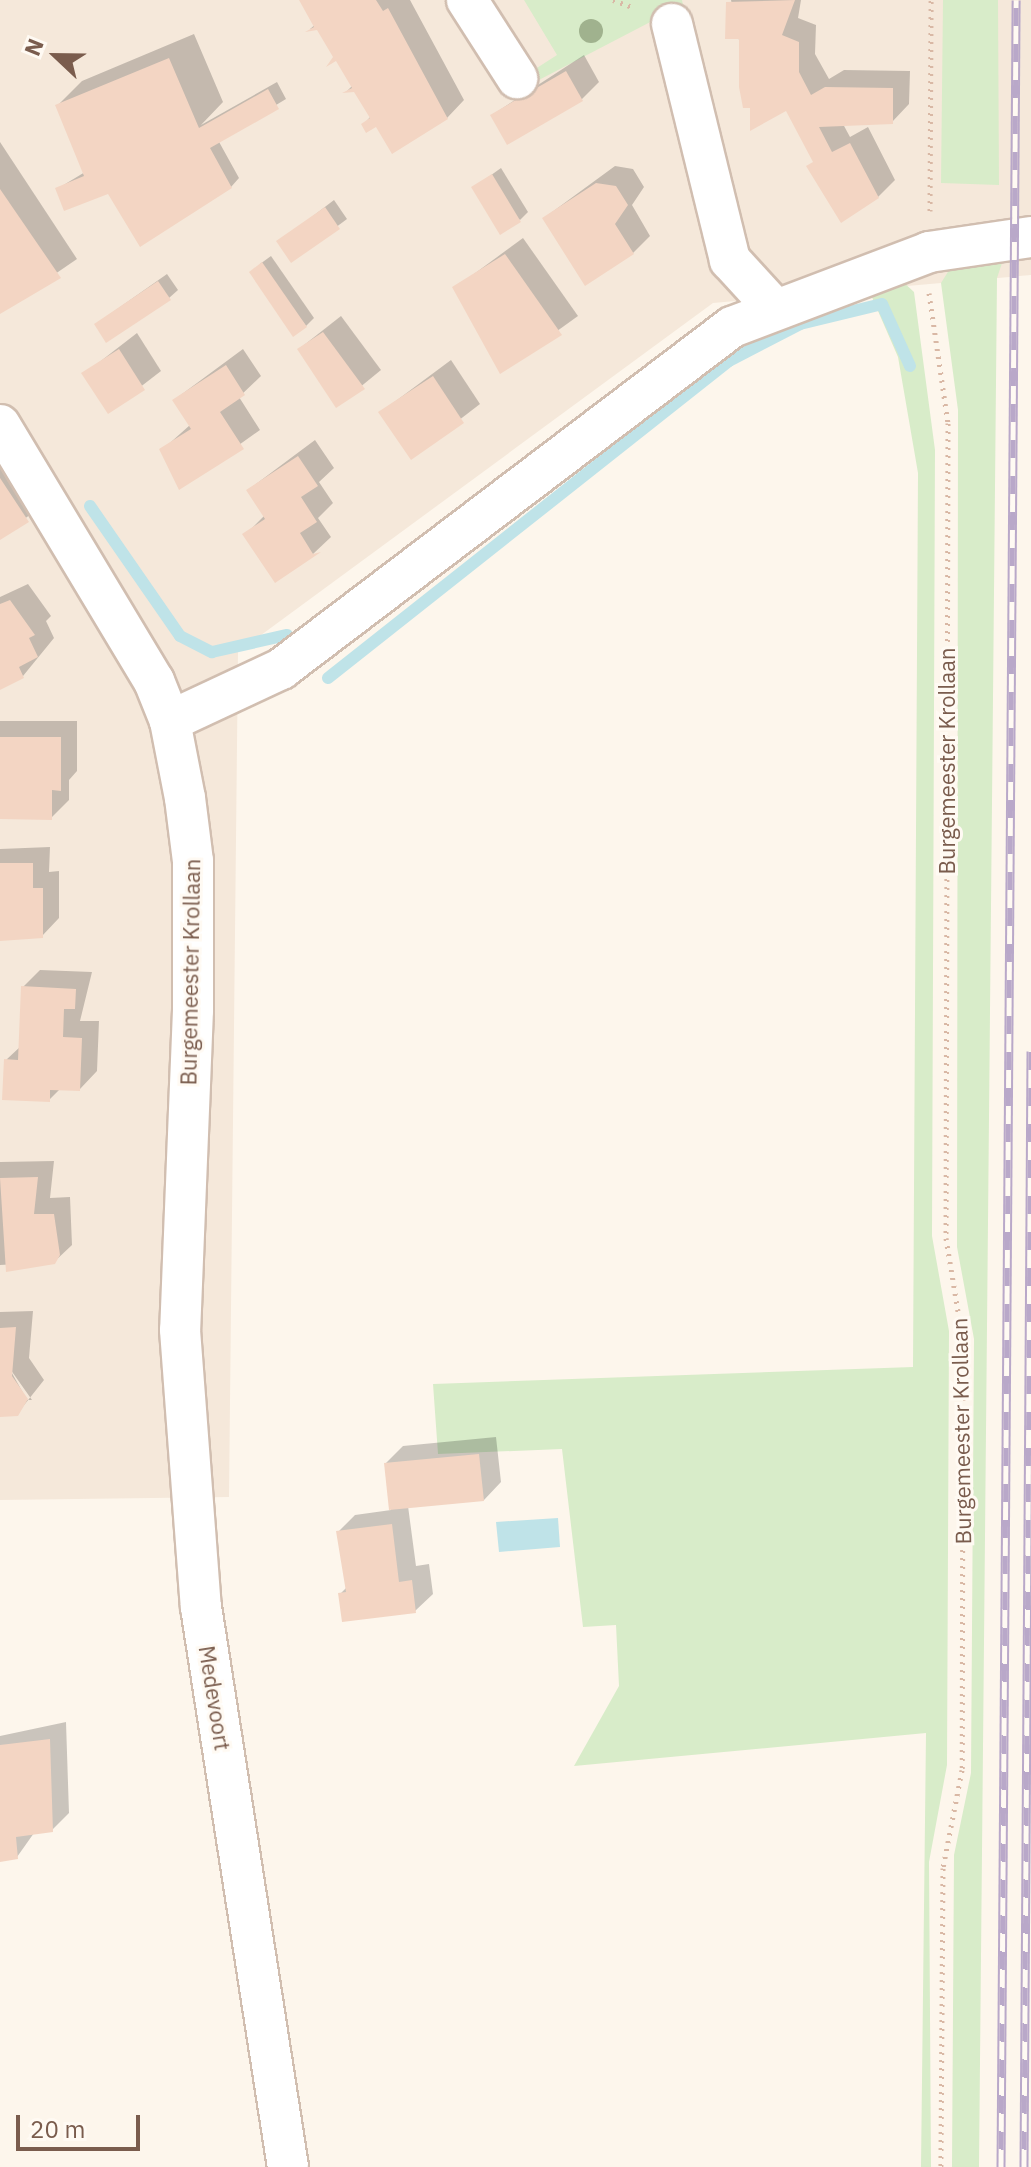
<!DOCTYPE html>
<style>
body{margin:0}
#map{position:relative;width:1031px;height:2167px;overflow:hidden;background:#fdf6ec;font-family:"IBM Plex Sans",sans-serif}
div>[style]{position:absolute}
.residential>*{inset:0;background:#f5e8da}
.green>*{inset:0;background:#d8ecc9}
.water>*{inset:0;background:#bfe3e8}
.shadow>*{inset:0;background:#0003}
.stream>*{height:12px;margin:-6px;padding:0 6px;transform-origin:6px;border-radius:6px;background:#bfe3e8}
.building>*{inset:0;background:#f3d5c3}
.path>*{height:5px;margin-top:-2.5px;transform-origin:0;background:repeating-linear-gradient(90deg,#d9b8a5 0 2px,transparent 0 8px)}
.roads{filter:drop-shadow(2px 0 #d1beb0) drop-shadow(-2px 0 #d1beb0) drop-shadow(0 2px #d1beb0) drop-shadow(0 -2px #d1beb0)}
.minor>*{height:40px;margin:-20px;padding:0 20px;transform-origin:20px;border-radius:20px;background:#fff}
.rail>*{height:9px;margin-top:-4.5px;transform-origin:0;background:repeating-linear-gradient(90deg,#fffaf3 0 18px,#b9a8c9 0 36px);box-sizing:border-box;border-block:2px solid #b9a8c9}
.trees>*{width:24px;height:24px;margin:-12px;border-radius:50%;background:#a0b28e}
span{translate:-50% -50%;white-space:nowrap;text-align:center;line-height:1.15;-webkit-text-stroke:6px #fffaf3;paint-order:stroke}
.street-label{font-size:22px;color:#7a5c4d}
.north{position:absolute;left:16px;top:16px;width:80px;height:80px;-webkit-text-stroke:6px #fffaf3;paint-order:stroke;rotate:292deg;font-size:22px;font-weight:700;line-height:32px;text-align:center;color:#7a5c4d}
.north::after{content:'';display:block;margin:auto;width:28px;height:36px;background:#7a5c4d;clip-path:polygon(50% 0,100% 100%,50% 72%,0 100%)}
.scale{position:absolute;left:16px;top:2115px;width:124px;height:36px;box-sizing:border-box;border:4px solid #7a5c4d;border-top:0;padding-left:10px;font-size:24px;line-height:28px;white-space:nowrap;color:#7a5c4d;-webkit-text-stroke:6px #fffaf3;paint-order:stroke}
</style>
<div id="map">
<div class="residential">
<div style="clip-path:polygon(0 0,1031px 0,1031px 275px,713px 303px,238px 652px,229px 1497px,0 1500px)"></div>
</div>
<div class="green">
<div style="clip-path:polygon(524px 0,682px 0,683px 5px,535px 82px,529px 73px,557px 55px)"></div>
<div style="clip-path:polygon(943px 0,998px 0,999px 185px,941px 183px)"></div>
<div style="clip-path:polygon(1003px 260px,997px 278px,979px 2167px,952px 2167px,954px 1855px,971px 1773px,974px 1339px,957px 1247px,958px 410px,941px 283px,951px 267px)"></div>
<div style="clip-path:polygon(900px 279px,914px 292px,935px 450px,932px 1236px,949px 1331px,947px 1765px,929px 1862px,931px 2167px,921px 2167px,926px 1733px,574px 1766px,619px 1686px,616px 1625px,583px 1627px,562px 1449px,438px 1454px,433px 1384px,913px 1367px,918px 473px,898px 357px,868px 288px)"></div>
</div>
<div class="water">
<div style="clip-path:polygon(558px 1518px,560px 1547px,499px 1552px,496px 1522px)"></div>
</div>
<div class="shadow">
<div style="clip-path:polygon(301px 0,410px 0,464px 100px,447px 118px,363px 125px,371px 116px,355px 90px,347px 91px,353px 85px,318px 28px,310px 29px,316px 24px)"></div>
<div style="clip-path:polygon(731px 0,801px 0,798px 18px,816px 25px,815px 54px,829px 79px,844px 70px,910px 71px,909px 104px,892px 122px,843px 124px,850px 137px,868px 127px,895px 180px,878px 197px,815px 161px,787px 108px,752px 106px)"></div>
<div style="clip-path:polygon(194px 34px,223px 102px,201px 125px,277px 82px,286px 99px,218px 140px,239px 178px,231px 187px,57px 189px,85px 172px,57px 106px,82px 81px)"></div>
<div style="clip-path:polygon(584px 55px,599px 82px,582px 99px,492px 115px)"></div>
<div style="clip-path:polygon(0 142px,77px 259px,1px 311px,0 309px)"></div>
<div style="clip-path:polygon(615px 166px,633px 169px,644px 187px,632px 205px,650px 236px,633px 253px,544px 218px)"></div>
<div style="clip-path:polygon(501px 168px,528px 212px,520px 220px,473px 188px)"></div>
<div style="clip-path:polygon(334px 200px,347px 219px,292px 260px,279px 242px)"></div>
<div style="clip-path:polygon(523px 238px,578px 316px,500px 372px,455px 288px)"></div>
<div style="clip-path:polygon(271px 256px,314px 318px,306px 326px,260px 264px)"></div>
<div style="clip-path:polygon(167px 274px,178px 290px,169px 298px,96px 324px)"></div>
<div style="clip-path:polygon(341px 316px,381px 370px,337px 406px,299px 349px)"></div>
<div style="clip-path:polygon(137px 333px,161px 371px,108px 412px,84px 374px)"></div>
<div style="clip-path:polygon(243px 349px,261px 376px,239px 397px,260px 430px,180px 487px,162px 450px,190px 425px,174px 400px)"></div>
<div style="clip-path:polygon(451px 360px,480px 404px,411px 457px,381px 412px)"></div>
<div style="clip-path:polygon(315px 440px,334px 468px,319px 482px,333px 503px,318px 518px,331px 537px,313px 554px,247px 533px,265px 515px,248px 490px)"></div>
<div style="clip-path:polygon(0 458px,45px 503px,0 538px)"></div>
<div style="clip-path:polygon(28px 584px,51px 616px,46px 621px,54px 638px,23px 676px,0 687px,0 597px)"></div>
<div style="clip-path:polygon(0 721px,77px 721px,77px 771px,69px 780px,69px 800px,51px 818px,0 788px)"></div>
<div style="clip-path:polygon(50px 847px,49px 872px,59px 871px,59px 918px,42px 936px,0 936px,0 849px)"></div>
<div style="clip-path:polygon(40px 970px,92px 972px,80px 1021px,99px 1021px,97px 1071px,80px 1089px,61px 1088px,49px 1100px,6px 1060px,21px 1046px,23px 987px)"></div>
<div style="clip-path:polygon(54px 1161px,50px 1198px,70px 1197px,72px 1245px,54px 1262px,0 1265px,0 1162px)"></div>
<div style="clip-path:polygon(evenodd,33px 1311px,29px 1358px,44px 1380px,17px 1414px,0 1415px,0 1312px,33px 1311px,8px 1366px,32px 1400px,27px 1400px,8px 1366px)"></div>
<div style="clip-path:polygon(496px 1437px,501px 1482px,484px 1500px,408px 1506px,416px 1566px,429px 1564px,433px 1594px,415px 1611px,340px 1594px,347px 1587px,338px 1532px,355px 1515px,391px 1510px,386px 1463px,403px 1446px)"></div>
<div style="clip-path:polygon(66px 1722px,69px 1813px,52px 1830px,34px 1833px,17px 1857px,0 1860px,0 1736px)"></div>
</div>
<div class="stream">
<div style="left:90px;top:506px;width:158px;rotate:55.3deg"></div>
<div style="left:180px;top:636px;width:36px;rotate:27deg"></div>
<div style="left:212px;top:652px;width:77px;rotate:-12.8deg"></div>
<div style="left:328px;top:678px;width:511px;rotate:-38.33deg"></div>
<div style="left:729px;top:361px;width:80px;rotate:-27.5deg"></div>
<div style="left:800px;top:324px;width:84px;rotate:-13.7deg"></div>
<div style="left:882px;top:304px;width:68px;rotate:65.7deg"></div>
</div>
<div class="building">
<div style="clip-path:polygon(299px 0,376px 0,383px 11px,388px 8px,448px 119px,392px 154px,376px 127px,366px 133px,361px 124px,370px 118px,354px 92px,342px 93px,352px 88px,336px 61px,326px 67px,333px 57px,317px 30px,305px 32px,314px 27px)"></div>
<div style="clip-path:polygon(795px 0,782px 35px,799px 42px,799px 72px,811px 95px,825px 87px,893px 88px,893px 124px,819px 127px,832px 152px,850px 143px,879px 198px,841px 223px,806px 166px,813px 162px,786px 111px,750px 131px,750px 108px,743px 108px,739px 87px,739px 39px,725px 39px,726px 2px)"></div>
<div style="clip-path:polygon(169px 58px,199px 128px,268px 89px,279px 109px,210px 148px,232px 188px,140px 247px,108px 194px,64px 211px,55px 188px,84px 176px,55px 105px)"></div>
<div style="clip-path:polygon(566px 71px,583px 101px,507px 145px,490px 115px)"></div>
<div style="clip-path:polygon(492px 174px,521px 222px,500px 235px,471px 187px)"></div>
<div style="clip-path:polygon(596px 183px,616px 186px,628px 205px,615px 224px,634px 254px,585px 286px,542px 218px)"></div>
<div style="clip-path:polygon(0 189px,61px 278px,0 314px)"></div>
<div style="clip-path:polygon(325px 207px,340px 229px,291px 263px,276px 241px)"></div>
<div style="clip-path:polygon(505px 254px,562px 335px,500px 374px,452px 287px)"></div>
<div style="clip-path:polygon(262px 262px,307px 327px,293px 337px,249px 272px)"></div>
<div style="clip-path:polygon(158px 281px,171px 300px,106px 343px,94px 324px)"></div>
<div style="clip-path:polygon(323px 332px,365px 389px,336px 408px,297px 349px)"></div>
<div style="clip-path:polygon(119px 349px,145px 390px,108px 414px,81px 373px)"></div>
<div style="clip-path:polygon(226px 365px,245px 395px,220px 412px,244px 449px,179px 490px,159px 449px,191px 429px,172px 400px)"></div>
<div style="clip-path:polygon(433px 376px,464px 423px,411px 460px,378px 412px)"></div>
<div style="clip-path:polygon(298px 456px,318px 486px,301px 497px,317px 522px,300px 533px,313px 554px,321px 552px,275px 583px,242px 534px,265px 519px,246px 490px)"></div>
<div style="clip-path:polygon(0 478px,29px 522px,0 540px)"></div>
<div style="clip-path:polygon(10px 600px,35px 635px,29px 638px,38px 657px,19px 667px,24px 678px,0 690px,0 604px)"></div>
<div style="clip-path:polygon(0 737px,61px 737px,61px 791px,52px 790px,52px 820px,0 819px)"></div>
<div style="clip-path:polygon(0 863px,33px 863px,33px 888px,43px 888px,43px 938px,0 941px)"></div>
<div style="clip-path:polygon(21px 986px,76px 989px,75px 1009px,64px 1009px,63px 1037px,82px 1038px,80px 1091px,50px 1090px,50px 1102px,2px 1100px,4px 1059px,18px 1060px)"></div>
<div style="clip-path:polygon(38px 1177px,34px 1214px,54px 1214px,60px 1255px,55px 1264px,6px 1272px,0 1178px)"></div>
<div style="clip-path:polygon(16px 1327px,12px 1376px,28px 1399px,18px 1416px,0 1417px,0 1328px)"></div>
<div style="clip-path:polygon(479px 1454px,484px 1501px,389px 1510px,384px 1463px)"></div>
<div style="clip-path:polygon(392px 1524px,399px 1582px,412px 1580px,416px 1613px,342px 1622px,338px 1593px,346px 1592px,336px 1531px)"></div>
<div style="clip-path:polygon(50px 1739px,53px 1832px,16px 1837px,18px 1859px,0 1862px,0 1745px)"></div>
</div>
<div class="path">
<div style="left:613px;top:0;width:23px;rotate:20deg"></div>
<div style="left:930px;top:211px;width:211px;rotate:-89.7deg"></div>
<div style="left:929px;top:293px;width:131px;rotate:81.7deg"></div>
<div style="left:948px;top:423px;width:815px;rotate:90.14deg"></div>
<div style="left:946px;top:1238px;width:105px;rotate:80.7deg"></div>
<div style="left:963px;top:1342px;width:428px;rotate:90.1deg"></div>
<div style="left:962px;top:1770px;width:100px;rotate:101deg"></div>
<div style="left:943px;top:1868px;width:299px;rotate:90.4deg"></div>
</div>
<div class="roads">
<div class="minor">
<div style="left:467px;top:0;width:93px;rotate:57.3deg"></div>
<div style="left:672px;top:24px;width:243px;rotate:76.2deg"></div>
<div style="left:730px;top:260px;width:64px;rotate:47.5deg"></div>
<div style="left:0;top:425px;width:299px;rotate:59deg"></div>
<div style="left:154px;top:681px;width:43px;rotate:68.2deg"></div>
<div style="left:170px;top:721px;width:78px;rotate:79deg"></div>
<div style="left:185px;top:798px;width:64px;rotate:82.8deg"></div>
<div style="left:193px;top:861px;width:149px;rotate:90deg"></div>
<div style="left:193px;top:1010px;width:320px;rotate:92.3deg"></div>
<div style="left:180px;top:1330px;width:278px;rotate:85.7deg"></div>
<div style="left:201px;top:1607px;width:567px;rotate:81.17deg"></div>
<div style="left:170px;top:721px;width:123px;rotate:-25.1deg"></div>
<div style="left:281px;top:669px;width:566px;rotate:-37.17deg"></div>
<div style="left:732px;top:327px;width:211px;rotate:-20.8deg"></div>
<div style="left:929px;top:252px;width:103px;rotate:-8.4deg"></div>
</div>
</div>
<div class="rail">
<div style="left:1001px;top:2167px;width:2167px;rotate:-89.6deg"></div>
<div style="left:1024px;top:2167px;width:1116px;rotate:-89.64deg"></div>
</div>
<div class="trees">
<div style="left:591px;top:31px"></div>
</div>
<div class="street-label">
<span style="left:947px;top:761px;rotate:-90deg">Burgemeester Krollaan</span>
<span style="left:190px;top:972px;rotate:-89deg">Burgemeester Krollaan</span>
<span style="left:961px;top:1431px;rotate:-91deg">Burgemeester Krollaan</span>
<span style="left:215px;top:1698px;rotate:81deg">Medevoort</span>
</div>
<div class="north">N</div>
<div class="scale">20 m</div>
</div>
